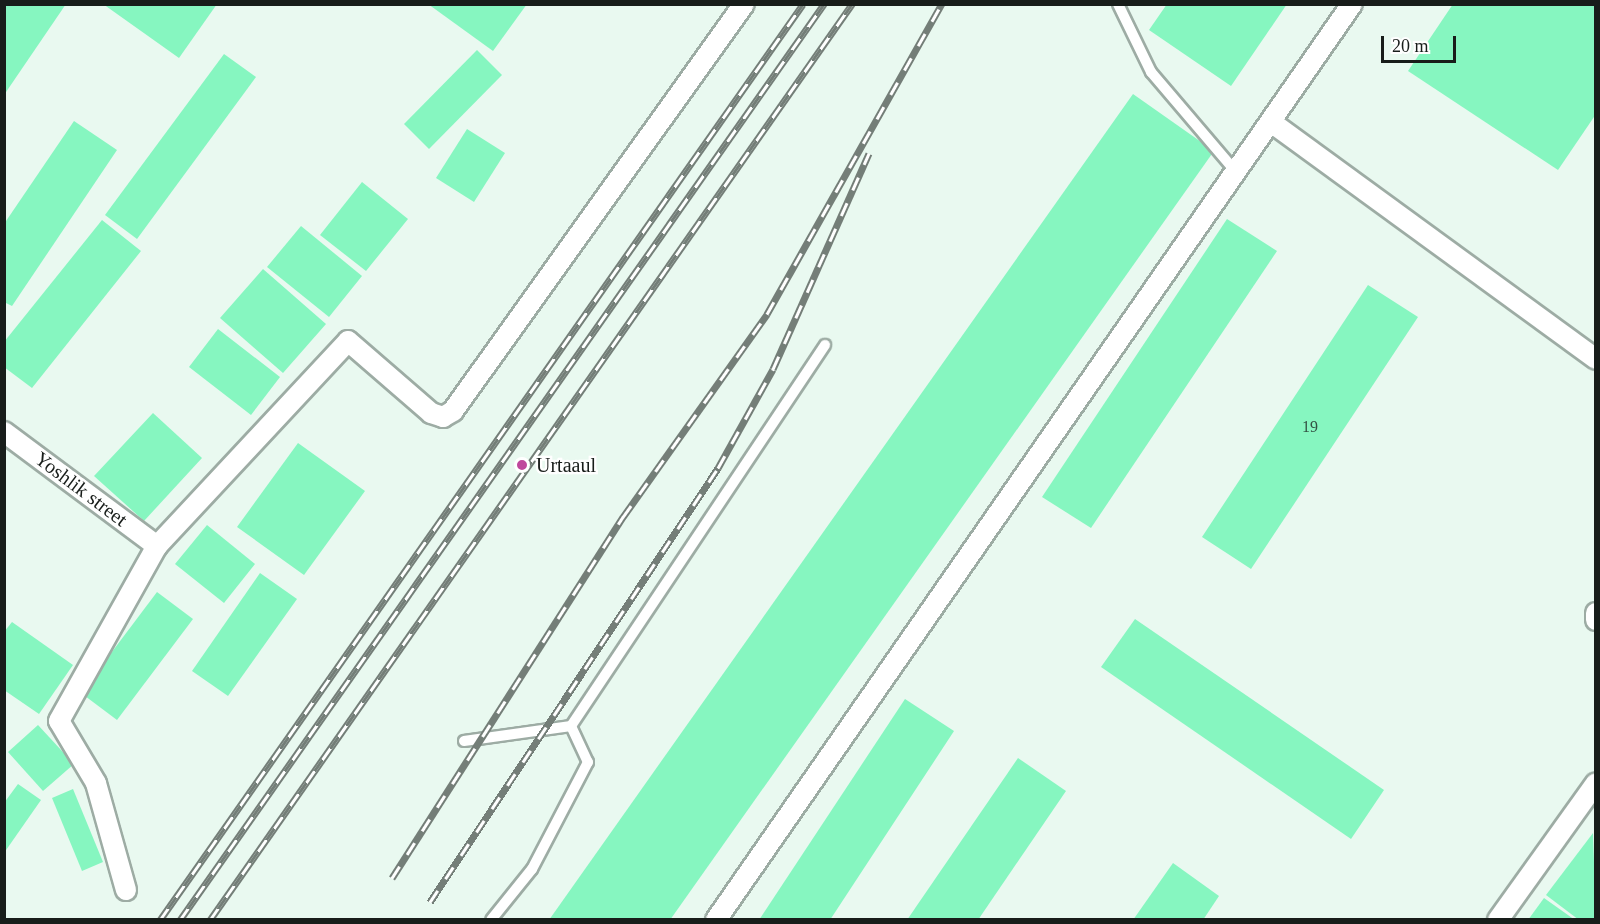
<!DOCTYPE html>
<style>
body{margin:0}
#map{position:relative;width:1600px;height:924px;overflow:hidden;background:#e9f9f0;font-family:"Times New Roman",serif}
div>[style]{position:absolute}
.building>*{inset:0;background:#86f6c0}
.roads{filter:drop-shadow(2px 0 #9daca4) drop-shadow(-2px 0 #9daca4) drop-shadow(0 2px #9daca4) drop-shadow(0 -2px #9daca4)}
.lane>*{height:10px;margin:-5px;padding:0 5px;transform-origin:5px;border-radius:5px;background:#fff}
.street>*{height:20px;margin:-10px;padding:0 10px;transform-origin:10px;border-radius:10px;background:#fff}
.rail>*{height:7px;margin-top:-3.5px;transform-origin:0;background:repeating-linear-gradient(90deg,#fff 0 14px,#747e78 0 28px);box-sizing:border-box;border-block:2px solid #747e78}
.dots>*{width:16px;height:16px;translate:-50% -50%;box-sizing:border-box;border:3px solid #fff;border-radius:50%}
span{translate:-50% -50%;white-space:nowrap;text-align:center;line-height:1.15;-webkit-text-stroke:4.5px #fff;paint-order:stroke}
.number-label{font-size:16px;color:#345344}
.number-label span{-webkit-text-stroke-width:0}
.poi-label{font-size:20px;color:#181d1a}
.left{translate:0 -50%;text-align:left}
.street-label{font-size:20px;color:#181d1a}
.frame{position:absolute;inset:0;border:6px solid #181d1a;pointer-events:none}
.scale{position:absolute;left:1381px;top:36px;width:75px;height:27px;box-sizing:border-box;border:3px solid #181d1a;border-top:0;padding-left:8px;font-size:18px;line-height:21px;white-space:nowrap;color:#181d1a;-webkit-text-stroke:4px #fff;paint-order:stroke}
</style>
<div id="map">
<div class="building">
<div style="clip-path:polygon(4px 4px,66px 4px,4px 95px)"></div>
<div style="clip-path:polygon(103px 4px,217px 4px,179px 58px)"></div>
<div style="clip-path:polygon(428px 4px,527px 4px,493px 51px)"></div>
<div style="clip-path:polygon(1167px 4px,1287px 4px,1231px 86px,1149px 30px)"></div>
<div style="clip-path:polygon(1453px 4px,1596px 4px,1596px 114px,1558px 170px,1408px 71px)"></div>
<div style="clip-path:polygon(477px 50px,502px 75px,429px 149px,404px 124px)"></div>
<div style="clip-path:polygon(224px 54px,256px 77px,137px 239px,105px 215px)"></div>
<div style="clip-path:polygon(1133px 94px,1214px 151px,670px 920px,549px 920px)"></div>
<div style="clip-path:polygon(74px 121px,117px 150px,12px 306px,4px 302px,4px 224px)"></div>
<div style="clip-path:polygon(467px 129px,505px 153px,474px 202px,436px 178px)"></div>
<div style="clip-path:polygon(362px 182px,408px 219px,366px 271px,320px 235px)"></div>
<div style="clip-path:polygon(1227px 219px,1277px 251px,1091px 528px,1042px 497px)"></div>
<div style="clip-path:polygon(102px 220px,141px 251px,32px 388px,4px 367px,4px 342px)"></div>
<div style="clip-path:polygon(301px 226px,362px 276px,329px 317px,267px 267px)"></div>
<div style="clip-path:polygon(263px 269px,326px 324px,283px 373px,220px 318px)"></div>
<div style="clip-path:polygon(1368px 285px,1418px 317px,1251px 569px,1202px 537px)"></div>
<div style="clip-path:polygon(218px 329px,280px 377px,251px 415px,189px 367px)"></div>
<div style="clip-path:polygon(153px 413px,202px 458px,144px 521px,94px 476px)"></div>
<div style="clip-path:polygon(298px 443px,365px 491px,304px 575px,237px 527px)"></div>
<div style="clip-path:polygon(207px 525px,255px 564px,224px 603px,175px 564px)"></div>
<div style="clip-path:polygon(260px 573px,297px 599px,228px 696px,192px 671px)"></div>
<div style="clip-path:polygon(157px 592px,193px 619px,117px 720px,81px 693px)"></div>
<div style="clip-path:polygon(1135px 619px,1384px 790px,1351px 839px,1101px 667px)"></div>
<div style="clip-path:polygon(12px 622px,73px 665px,39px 714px,4px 690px,4px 632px)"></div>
<div style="clip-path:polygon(905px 699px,954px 731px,830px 920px,759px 920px)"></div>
<div style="clip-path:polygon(38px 725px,74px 764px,43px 791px,8px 752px)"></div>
<div style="clip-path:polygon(1018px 758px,1066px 791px,978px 920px,907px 920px)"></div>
<div style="clip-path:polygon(18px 784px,41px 800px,4px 853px,4px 803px)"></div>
<div style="clip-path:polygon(73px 789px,103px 862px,82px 871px,52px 798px)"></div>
<div style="clip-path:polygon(1593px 833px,1596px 920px,1579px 920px,1546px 895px)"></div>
<div style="clip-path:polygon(1173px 863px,1219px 896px,1203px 920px,1133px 920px)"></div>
<div style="clip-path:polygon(1544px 898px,1575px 920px,1528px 920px)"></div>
</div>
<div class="roads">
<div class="lane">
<div style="left:1118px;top:4px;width:76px;rotate:64.1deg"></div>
<div style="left:1151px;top:72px;width:131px;rotate:49.6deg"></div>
<div style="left:571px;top:726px;width:458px;rotate:-56.3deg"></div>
<div style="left:464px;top:741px;width:108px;rotate:-8deg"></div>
<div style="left:571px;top:726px;width:40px;rotate:65deg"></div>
<div style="left:588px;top:762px;width:121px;rotate:117.6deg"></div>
<div style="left:532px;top:869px;width:65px;rotate:128.8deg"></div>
</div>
<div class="street">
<div style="left:1271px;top:122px;width:402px;rotate:36.1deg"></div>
<div style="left:4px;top:432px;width:191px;rotate:36.7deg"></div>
<div style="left:1596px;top:613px;width:7px;rotate:90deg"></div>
<div style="left:126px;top:890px;width:111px;rotate:-105.7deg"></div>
<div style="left:96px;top:783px;width:72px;rotate:-120.8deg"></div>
<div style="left:59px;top:721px;width:201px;rotate:-60.8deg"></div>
<div style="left:157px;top:546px;width:280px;rotate:-47deg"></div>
<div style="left:348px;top:341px;width:110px;rotate:40.9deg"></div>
<div style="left:431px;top:413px;width:13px;rotate:18deg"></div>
<div style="left:443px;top:417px;width:12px;rotate:-31deg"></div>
<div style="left:453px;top:411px;width:500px;rotate:-54.44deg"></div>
<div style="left:716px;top:920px;width:1115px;rotate:-55.23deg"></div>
<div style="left:1498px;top:920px;width:168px;rotate:-54.4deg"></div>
</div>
</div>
<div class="rail">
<div style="left:392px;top:878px;width:429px;rotate:-57.4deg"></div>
<div style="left:623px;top:517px;width:249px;rotate:-54.6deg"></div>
<div style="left:767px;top:314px;width:356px;rotate:-60.6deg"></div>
<div style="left:430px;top:902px;width:521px;rotate:-56.43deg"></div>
<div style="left:718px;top:468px;width:113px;rotate:-60.9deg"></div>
<div style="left:773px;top:369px;width:236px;rotate:-66deg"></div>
<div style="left:160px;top:920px;width:1119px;rotate:-54.93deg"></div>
<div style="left:180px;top:920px;width:1120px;rotate:-54.89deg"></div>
<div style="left:210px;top:920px;width:1119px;rotate:-54.97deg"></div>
</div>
<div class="dots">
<div style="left:522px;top:465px;background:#bf479c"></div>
</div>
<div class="number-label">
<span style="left:1310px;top:427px">19</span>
</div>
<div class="poi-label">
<span class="left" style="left:536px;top:465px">Urtaaul</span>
</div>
<div class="street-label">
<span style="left:81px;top:489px;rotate:37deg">Yoshlik street</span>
</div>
<div class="frame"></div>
<div class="scale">20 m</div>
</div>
